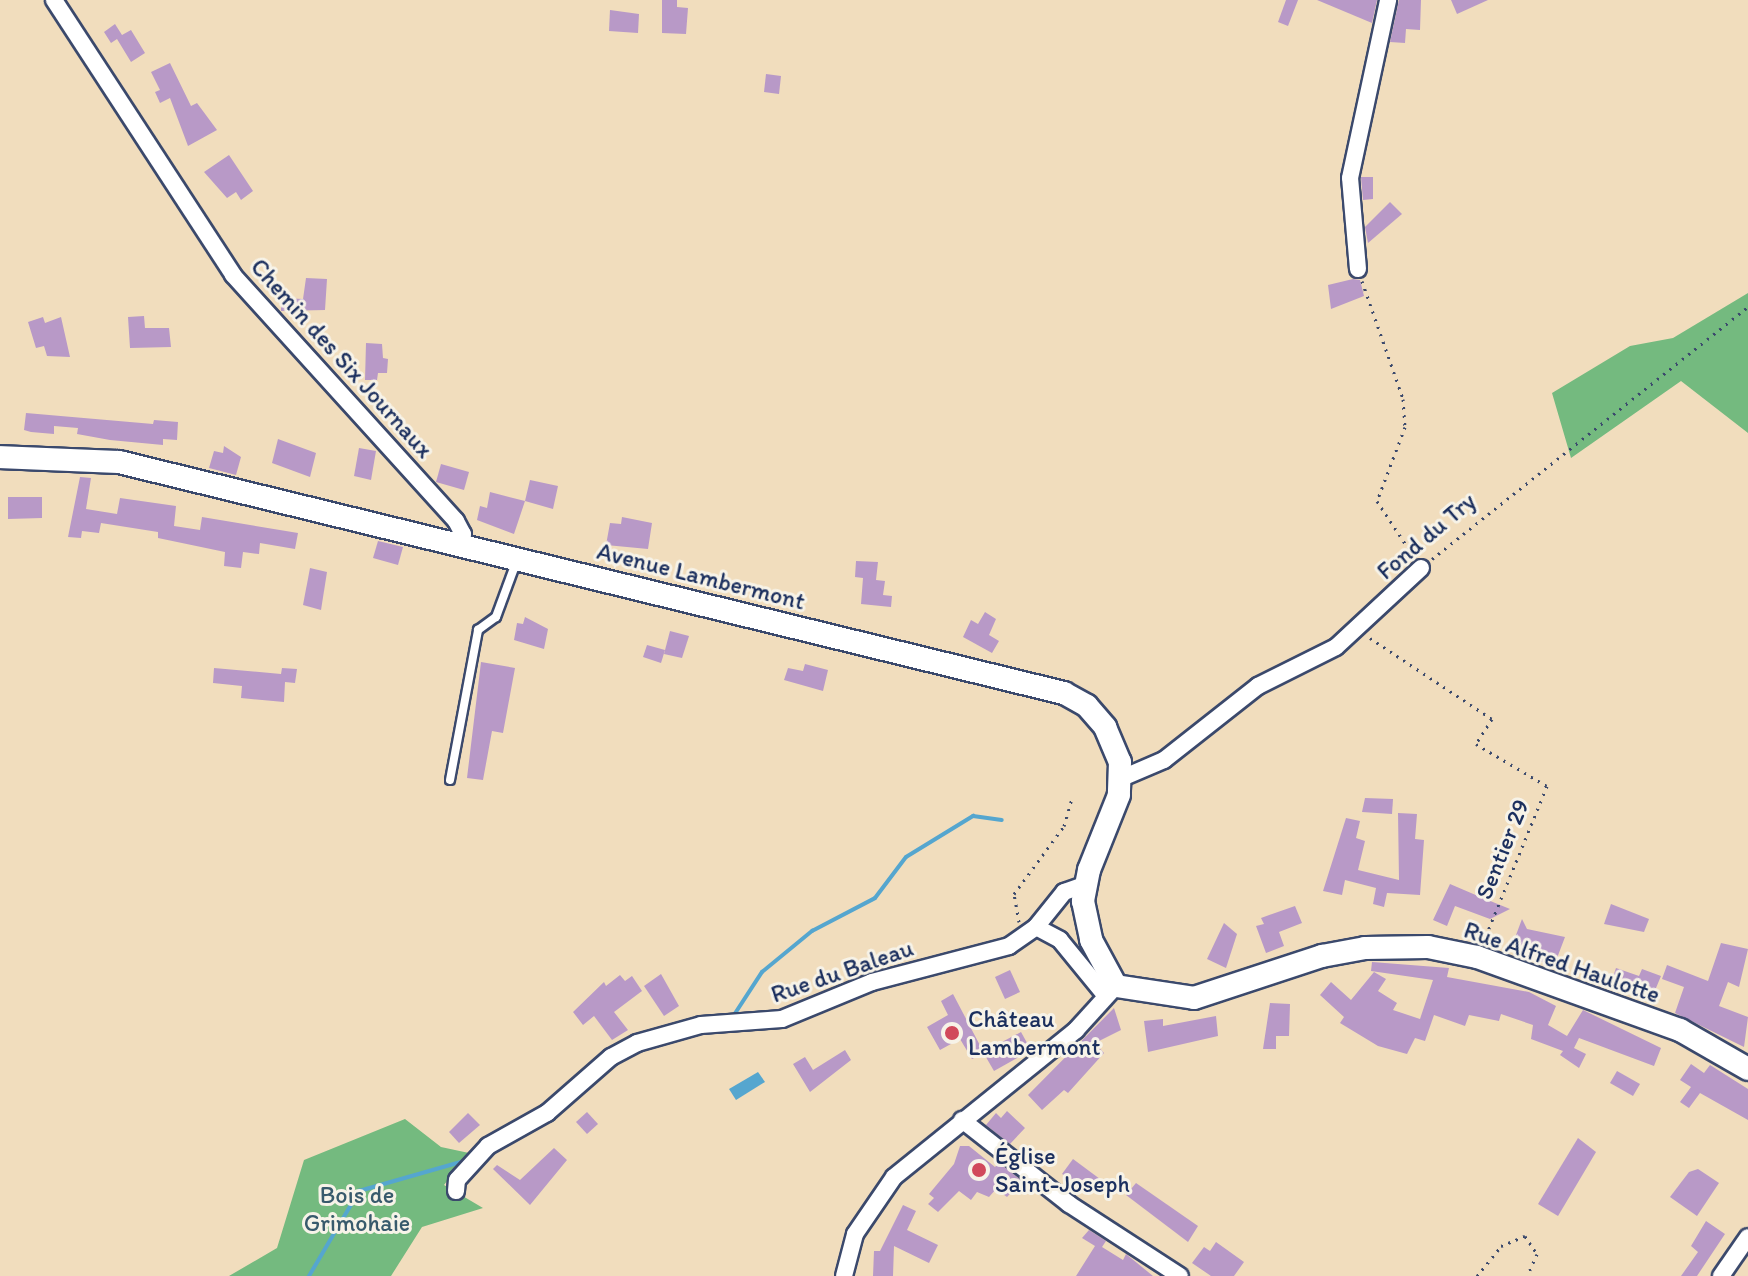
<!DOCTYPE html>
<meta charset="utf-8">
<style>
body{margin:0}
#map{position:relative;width:1748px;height:1276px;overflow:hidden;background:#f1ddbd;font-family:Itim,sans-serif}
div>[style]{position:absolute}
.forest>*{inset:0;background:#74ba7f}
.water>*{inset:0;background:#55a6cf}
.stream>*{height:4px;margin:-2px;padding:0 2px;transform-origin:2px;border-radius:2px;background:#55a6cf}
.building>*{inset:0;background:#b899c7}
.path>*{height:3px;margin-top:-1.5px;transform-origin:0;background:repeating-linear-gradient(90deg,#3b496c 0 2px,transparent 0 8px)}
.roads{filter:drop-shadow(2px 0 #3b496c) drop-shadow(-2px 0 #3b496c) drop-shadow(0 2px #3b496c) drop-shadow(0 -2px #3b496c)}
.lane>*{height:8px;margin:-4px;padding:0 4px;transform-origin:4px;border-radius:4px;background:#fff}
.street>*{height:16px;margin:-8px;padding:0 8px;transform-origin:8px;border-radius:8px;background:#fff}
.secondary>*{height:22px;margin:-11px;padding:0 11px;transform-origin:11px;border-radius:11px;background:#fff}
.dots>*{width:22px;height:22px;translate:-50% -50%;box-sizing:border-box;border:4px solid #f7f3e8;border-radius:50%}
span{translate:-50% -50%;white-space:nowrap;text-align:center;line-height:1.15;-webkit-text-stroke:6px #f7f3e8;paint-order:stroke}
.street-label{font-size:24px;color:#1b2f5e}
.poi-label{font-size:24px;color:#1b2f5e}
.left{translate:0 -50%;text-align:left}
.park-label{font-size:24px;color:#385a6c}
</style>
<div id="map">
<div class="forest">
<div style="clip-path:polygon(1748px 293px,1748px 433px,1681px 381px,1571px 458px,1552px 393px,1630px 346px,1673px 338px)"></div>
<div style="clip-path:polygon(405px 1119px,441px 1147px,469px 1153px,444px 1185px,483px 1208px,422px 1227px,391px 1276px,229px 1276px,277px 1248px,304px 1160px)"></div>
</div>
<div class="water">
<div style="clip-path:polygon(758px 1072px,765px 1082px,736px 1100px,729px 1089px)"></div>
</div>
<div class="stream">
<div style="left:732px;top:1018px;width:55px;rotate:-56.9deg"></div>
<div style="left:762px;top:972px;width:65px;rotate:-39.4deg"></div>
<div style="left:812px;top:931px;width:71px;rotate:-27.6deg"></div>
<div style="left:875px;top:898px;width:51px;rotate:-52.9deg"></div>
<div style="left:906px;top:857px;width:79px;rotate:-31.5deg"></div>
<div style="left:973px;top:816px;width:29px;rotate:8deg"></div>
<div style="left:309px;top:1276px;width:99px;rotate:-59.5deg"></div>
<div style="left:359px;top:1191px;width:113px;rotate:-15.9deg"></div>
</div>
<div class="building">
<div style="clip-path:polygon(662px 0,677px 0,677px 7px,688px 8px,686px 34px,662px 33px)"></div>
<div style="clip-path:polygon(1286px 0,1298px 0,1288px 26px,1278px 22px)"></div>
<div style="clip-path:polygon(1317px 0,1377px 0,1372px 23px)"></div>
<div style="clip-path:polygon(1399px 0,1421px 0,1420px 30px,1406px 29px,1405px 43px,1390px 42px)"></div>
<div style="clip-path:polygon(1451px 0,1488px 0,1457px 14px)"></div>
<div style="clip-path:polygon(610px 10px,639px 14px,638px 33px,609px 31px)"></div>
<div style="clip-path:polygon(115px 24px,122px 35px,131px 30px,145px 53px,131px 62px,117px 39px,111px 43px,104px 32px)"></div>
<div style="clip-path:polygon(170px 63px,191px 106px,197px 103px,217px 130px,188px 146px,170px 98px,160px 103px,155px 92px,160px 90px,151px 72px)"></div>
<div style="clip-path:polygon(766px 74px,781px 76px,779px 94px,764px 92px)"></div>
<div style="clip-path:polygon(229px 155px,253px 191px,241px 200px,236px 192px,227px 198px,204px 172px)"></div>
<div style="clip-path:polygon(1361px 177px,1373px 177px,1373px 199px,1363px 200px)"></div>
<div style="clip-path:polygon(1390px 202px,1402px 214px,1368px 243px,1365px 227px)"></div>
<div style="clip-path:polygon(306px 278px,327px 279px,325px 310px,281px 311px,281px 298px,303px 299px)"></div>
<div style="clip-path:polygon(1353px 279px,1360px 280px,1364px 296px,1331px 309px,1328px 285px)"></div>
<div style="clip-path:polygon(144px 316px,145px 328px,169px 328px,171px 347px,130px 348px,128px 317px)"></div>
<div style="clip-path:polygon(43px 317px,45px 323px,61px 317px,70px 357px,47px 356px,44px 346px,36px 348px,28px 322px)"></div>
<div style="clip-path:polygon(366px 343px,382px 344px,383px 358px,388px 359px,387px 373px,378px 373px,377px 380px,365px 380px)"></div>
<div style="clip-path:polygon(26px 413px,153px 424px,154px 420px,178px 422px,177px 440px,163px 439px,163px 445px,110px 440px,77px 434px,78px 428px,54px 426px,54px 434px,31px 432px,24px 430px)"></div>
<div style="clip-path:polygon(278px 439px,316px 453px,310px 477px,272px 463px)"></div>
<div style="clip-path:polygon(224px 446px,241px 457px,236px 475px,209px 468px,214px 451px,223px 453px)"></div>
<div style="clip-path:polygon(359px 448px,376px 451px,371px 480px,354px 476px)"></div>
<div style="clip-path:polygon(441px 464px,469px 472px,464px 490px,436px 482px)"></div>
<div style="clip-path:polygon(80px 477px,91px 478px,86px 509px,117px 514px,120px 498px,176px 506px,174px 526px,200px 530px,202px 517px,298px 533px,295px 549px,260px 543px,259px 554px,243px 552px,241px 568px,224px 566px,225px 552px,158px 538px,158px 532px,101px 523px,99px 533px,82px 531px,81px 538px,68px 537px)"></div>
<div style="clip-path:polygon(530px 480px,558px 486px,553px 509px,525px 501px,514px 534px,477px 520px,480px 506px,487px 508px,490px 492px,525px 501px)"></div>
<div style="clip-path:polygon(8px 497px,42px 497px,42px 518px,8px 519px)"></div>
<div style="clip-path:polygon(622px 517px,652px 523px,648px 549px,606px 545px,610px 523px,621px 524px)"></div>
<div style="clip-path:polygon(378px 541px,403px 547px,398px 565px,373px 558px)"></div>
<div style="clip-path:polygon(856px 561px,878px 562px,876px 580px,885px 581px,883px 595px,892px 596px,891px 607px,861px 604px,863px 578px,855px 577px)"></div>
<div style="clip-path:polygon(310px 568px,327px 572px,321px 610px,303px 605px)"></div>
<div style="clip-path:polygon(985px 612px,996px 619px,989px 635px,999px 641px,992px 653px,963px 637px,971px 620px,978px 624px)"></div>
<div style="clip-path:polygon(525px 617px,548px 629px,544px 649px,514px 640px,517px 623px,523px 624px)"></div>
<div style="clip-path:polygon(670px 631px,689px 636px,682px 658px,664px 654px)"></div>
<div style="clip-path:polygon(647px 645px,665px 650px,661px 663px,643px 657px)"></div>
<div style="clip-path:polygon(481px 662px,515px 668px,503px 733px,492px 731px,483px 780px,467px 778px)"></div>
<div style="clip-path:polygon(805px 664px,828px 670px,823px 691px,784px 680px,788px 668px,803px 671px)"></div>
<div style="clip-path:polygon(214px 668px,281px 674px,282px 668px,297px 669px,295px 683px,285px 682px,284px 702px,241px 698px,242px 686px,213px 683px)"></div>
<div style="clip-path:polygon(1365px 798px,1393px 799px,1392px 814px,1362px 812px)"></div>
<div style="clip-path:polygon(1398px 813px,1417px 814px,1415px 839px,1424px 840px,1420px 895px,1387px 893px,1384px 907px,1373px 904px,1376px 888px,1345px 880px,1342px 895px,1323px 891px,1346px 818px,1360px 821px,1356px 838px,1365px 841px,1358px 870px,1399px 880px)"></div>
<div style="clip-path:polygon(1450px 884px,1478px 896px,1510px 909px,1490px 919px,1455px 906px,1447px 926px,1433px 920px)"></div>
<div style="clip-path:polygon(1611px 904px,1649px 919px,1644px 932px,1604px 924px)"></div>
<div style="clip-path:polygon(1295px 906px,1302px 923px,1279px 932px,1284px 946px,1266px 953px,1256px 926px,1264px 924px,1261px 918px)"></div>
<div style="clip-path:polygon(1522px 919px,1527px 929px,1565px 937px,1554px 966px,1510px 951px)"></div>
<div style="clip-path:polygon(1224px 923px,1237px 934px,1226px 968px,1207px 959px)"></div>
<div style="clip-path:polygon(1721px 943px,1748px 949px,1739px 987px,1728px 982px,1719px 1006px,1748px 1017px,1744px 1047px,1675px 1013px,1684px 987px,1662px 979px,1667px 965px,1708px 981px)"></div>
<div style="clip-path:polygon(1372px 962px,1449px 968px,1447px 977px,1529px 992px,1556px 1006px,1548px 1025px,1567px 1036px,1583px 1010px,1661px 1048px,1654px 1066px,1579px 1038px,1574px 1048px,1586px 1054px,1579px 1068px,1560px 1055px,1563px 1051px,1531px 1039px,1533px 1025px,1501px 1014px,1499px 1021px,1469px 1015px,1465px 1026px,1434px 1015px,1425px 1041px,1415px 1038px,1407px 1054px,1378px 1046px,1340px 1023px,1344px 1017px,1320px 995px,1331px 982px,1351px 1000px,1374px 972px,1386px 979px,1378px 991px,1397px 1003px,1393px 1010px,1420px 1019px,1433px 980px,1371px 971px)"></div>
<div style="clip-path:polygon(1616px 968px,1639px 976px,1642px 969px,1661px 976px,1651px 1000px,1610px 985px)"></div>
<div style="clip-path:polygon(1010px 970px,1020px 992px,1005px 999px,995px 977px)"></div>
<div style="clip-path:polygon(661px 974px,679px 1006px,664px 1016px,644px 986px)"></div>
<div style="clip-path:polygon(620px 975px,625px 981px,632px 976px,642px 991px,614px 1012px,628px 1030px,612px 1040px,594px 1016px,583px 1025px,573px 1012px,604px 982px,606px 986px)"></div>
<div style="clip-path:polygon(953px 994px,984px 1053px,972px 1059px,960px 1039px,940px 1050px,927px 1027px,948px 1015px,941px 1001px)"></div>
<div style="clip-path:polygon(1270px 1003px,1290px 1004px,1289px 1036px,1276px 1036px,1276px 1049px,1263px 1049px)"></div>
<div style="clip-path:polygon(1114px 1008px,1121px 1030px,1095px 1043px,1104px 1053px,1068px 1093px,1064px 1090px,1042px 1110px,1028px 1095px)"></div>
<div style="clip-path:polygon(1216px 1016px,1218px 1036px,1148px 1052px,1144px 1021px,1163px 1019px,1163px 1026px)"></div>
<div style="clip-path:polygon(1021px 1032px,1031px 1050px,994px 1071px,983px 1052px)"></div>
<div style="clip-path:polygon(845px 1050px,851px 1060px,810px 1092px,793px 1064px,805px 1057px,813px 1070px)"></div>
<div style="clip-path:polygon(1691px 1064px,1704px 1073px,1710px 1065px,1748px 1089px,1748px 1120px,1700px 1093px,1689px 1108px,1680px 1102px,1691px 1087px,1680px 1080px)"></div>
<div style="clip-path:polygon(1617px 1071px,1640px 1084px,1633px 1096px,1610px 1083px)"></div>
<div style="clip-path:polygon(1007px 1111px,1025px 1128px,1010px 1144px,986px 1125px,996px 1113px,1001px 1118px)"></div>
<div style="clip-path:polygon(587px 1112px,598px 1124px,587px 1134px,576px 1122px)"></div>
<div style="clip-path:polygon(468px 1113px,480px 1125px,459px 1143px,449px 1132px)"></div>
<div style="clip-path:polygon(1578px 1138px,1596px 1152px,1558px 1216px,1538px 1204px)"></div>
<div style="clip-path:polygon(960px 1146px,969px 1146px,995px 1167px,999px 1163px,1022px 1181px,1007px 1197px,996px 1189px,989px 1197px,977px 1192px,971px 1200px,959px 1191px,938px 1212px,928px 1204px,934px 1198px,929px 1194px,954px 1164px)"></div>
<div style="clip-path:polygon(554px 1148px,567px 1160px,530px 1205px,493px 1169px,497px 1165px,520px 1180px)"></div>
<div style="clip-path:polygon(1073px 1159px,1104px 1182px,1095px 1192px,1062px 1174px)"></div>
<div style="clip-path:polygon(1698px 1169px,1719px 1183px,1697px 1216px,1670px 1197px,1689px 1172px)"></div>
<div style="clip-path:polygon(1136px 1183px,1198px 1226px,1188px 1242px,1126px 1195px)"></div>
<div style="clip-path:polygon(903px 1205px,916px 1211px,907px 1230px,938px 1245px,929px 1263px,894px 1246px,893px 1276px,873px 1276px,874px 1251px,880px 1251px)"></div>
<div style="clip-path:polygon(1706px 1221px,1725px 1234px,1697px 1276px,1681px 1276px,1698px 1252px,1691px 1246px)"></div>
<div style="clip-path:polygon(1089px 1230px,1106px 1241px,1102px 1247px,1123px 1260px,1126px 1254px,1153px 1276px,1076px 1276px,1095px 1246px,1082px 1238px)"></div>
<div style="clip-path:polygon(1216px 1242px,1244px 1262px,1234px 1276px,1211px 1276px,1192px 1263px,1204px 1247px,1210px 1251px)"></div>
</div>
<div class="path">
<div style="left:1362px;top:281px;width:125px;rotate:70.8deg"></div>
<div style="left:1403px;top:399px;width:28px;rotate:86deg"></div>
<div style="left:1405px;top:427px;width:79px;rotate:110.7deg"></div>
<div style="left:1377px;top:501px;width:67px;rotate:56.5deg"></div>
<div style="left:1432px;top:559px;width:404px;rotate:-38.6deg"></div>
<div style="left:1370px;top:638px;width:146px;rotate:33.6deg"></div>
<div style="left:1492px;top:719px;width:30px;rotate:123deg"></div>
<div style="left:1476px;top:744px;width:82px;rotate:30.6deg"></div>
<div style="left:1547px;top:786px;width:166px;rotate:112.2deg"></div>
<div style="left:1019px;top:922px;width:28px;rotate:-100deg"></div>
<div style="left:1014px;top:894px;width:84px;rotate:-53.7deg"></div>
<div style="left:1064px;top:826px;width:29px;rotate:-74deg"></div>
<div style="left:1477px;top:1276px;width:38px;rotate:-51deg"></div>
<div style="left:1501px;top:1246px;width:26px;rotate:-23deg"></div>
<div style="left:1525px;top:1236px;width:22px;rotate:56deg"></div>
<div style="left:1537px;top:1254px;width:24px;rotate:114deg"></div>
</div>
<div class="roads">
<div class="lane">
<div style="left:450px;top:780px;width:153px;rotate:-79.4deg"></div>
<div style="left:478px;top:630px;width:22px;rotate:-36deg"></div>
<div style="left:496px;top:617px;width:61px;rotate:-69.8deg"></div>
</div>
<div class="street">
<div style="left:54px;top:0;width:328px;rotate:56.9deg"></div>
<div style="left:233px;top:275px;width:332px;rotate:47.8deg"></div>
<div style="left:456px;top:521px;width:15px;rotate:62deg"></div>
<div style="left:463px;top:534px;width:11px;rotate:105deg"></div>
<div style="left:1358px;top:269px;width:91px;rotate:-95deg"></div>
<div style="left:1350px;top:178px;width:182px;rotate:-77.9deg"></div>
<div style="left:1122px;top:778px;width:46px;rotate:-23.2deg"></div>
<div style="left:1164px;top:760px;width:120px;rotate:-38.2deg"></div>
<div style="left:1258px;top:686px;width:87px;rotate:-26.6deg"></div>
<div style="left:1336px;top:647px;width:116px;rotate:-42.9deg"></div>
<div style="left:1036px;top:927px;width:27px;rotate:28deg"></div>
<div style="left:1060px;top:940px;width:71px;rotate:50.7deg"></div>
<div style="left:962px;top:1120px;width:136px;rotate:38.1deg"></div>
<div style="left:1069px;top:1204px;width:132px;rotate:33deg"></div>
<div style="left:456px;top:1191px;width:11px;rotate:-85deg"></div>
<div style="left:457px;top:1180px;width:46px;rotate:-47.6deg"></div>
<div style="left:488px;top:1146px;width:68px;rotate:-29.2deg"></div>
<div style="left:547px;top:1113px;width:85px;rotate:-41.2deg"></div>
<div style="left:611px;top:1057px;width:30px;rotate:-28deg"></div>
<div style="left:637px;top:1043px;width:66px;rotate:-15.7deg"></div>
<div style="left:701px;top:1025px;width:81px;rotate:-4.2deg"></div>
<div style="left:782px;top:1019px;width:97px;rotate:-22.3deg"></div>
<div style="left:872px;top:982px;width:142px;rotate:-14.7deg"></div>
<div style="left:1009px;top:946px;width:33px;rotate:-35deg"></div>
<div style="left:1036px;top:927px;width:45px;rotate:-51.3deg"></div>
<div style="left:1064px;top:892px;width:21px;rotate:-19deg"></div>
<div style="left:844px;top:1276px;width:43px;rotate:-75.3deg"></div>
<div style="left:855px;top:1234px;width:69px;rotate:-55.6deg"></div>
<div style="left:894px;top:1177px;width:234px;rotate:-38.9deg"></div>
<div style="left:1076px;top:1030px;width:59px;rotate:-47.7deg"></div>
<div style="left:1721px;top:1276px;width:47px;rotate:-55.3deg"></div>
</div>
<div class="secondary">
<div style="left:0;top:457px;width:119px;rotate:2.4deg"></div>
<div style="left:119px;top:462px;width:973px;rotate:13.74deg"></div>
<div style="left:1064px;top:693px;width:26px;rotate:29deg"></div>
<div style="left:1087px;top:706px;width:28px;rotate:49deg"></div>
<div style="left:1105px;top:727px;width:38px;rotate:67deg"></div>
<div style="left:1120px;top:762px;width:33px;rotate:92deg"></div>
<div style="left:1119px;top:795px;width:81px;rotate:111.8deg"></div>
<div style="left:1089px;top:870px;width:32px;rotate:101deg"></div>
<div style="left:1083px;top:901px;width:40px;rotate:78deg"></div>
<div style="left:1091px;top:940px;width:52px;rotate:61.5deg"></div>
<div style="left:1116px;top:986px;width:79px;rotate:8.7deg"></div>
<div style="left:1194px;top:998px;width:135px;rotate:-18.2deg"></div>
<div style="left:1322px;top:956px;width:44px;rotate:-10.5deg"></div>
<div style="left:1365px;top:948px;width:63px;rotate:-0.9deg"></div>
<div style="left:1428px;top:947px;width:50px;rotate:11.5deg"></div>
<div style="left:1477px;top:957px;width:216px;rotate:19.8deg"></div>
<div style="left:1680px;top:1030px;width:78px;rotate:29.8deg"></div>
</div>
</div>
<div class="dots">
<div style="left:952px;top:1033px;background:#d1495b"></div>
<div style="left:979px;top:1170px;background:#d1495b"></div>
</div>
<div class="street-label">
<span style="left:342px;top:358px;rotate:48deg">Chemin des Six Journaux</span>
<span style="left:1426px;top:536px;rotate:-40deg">Fond du Try</span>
<span style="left:701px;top:576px;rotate:14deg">Avenue Lambermont</span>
<span style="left:1502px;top:849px;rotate:-68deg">Sentier 29</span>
<span style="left:1562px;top:962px;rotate:19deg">Rue Alfred Haulotte</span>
<span style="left:842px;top:971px;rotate:-19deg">Rue du Baleau</span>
</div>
<div class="poi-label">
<span class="left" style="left:968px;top:1033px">Château<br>Lambermont</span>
<span class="left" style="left:995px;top:1170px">Église<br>Saint-Joseph</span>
</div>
<div class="park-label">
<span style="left:357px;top:1209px">Bois de<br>Grimohaie</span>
</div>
</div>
